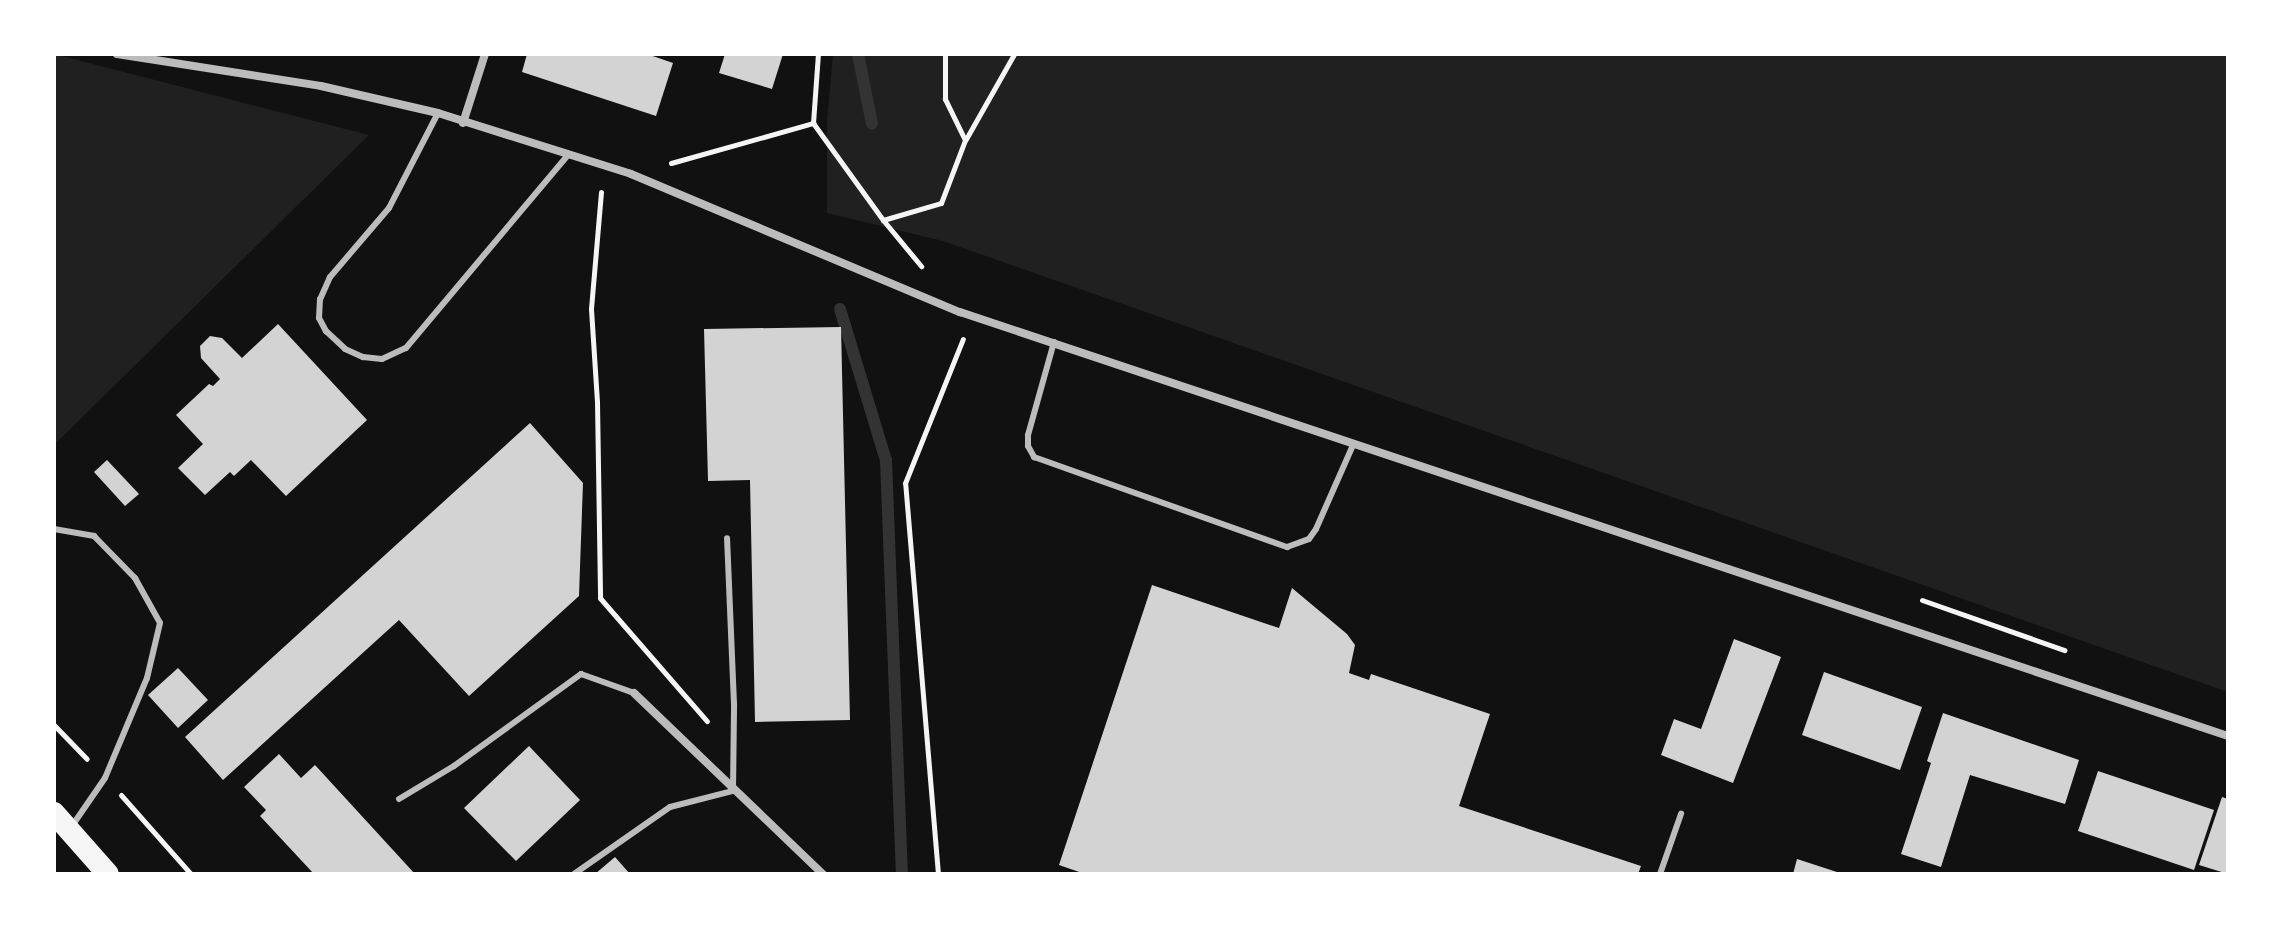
<!DOCTYPE html>
<style>
body{margin:0}
#map{position:relative;width:2282px;height:928px;overflow:hidden;background:#111;font-family:"Golos Text",sans-serif}
div>[style]{position:absolute}
.green>*{inset:0;background:#202020}
.stream>*{height:12px;margin:-6px;padding:0 6px;transform-origin:6px;border-radius:6px;background:#333}
.building>*{inset:0;background:#d3d3d3}
.path>*{height:5px;margin:-2.5px;padding:0 2.5px;transform-origin:2.5px;border-radius:2.5px;background:#f5f5f5}
.service>*{height:6px;margin:-3px;padding:0 3px;transform-origin:3px;border-radius:3px;background:#bcbcbc}
.minor>*{height:8px;margin:-4px;padding:0 4px;transform-origin:4px;border-radius:4px;background:#bcbcbc}
.trunk>*{height:22px;margin:-11px;padding:0 11px;transform-origin:11px;border-radius:11px;background:#f5f5f5}
span{translate:-50% -50%;white-space:nowrap;text-align:center;line-height:1.15;-webkit-text-stroke:7px #fff;paint-order:stroke}
.frame{position:absolute;inset:0;border:56px solid #fff;pointer-events:none}
</style>
<div id="map">
<div class="green">
<div style="clip-path:polygon(54px 54px,369px 135px,54px 445px)"></div>
<div style="clip-path:polygon(833px 54px,2228px 54px,2228px 692px,943px 241px,827px 213px,827px 122px)"></div>
</div>
<div class="stream">
<div style="left:858px;top:54px;width:71px;rotate:78.7deg"></div>
<div style="left:840px;top:309px;width:158px;rotate:73.1deg"></div>
<div style="left:886px;top:460px;width:414px;rotate:87.8deg"></div>
</div>
<div class="building">
<div style="clip-path:polygon(527px 54px,647px 54px,673px 63px,656px 116px,522px 72px)"></div>
<div style="clip-path:polygon(725px 54px,783px 54px,772px 89px,719px 73px)"></div>
<div style="clip-path:polygon(278px 324px,367px 420px,286px 496px,251px 460px,234px 476px,230px 472px,205px 495px,178px 468px,203px 444px,176px 415px,209px 384px,213px 386px,220px 379px,201px 358px,200px 346px,210px 336px,222px 338px,242px 358px)"></div>
<div style="clip-path:polygon(841px 327px,850px 720px,755px 722px,750px 480px,708px 481px,704px 329px)"></div>
<div style="clip-path:polygon(530px 423px,583px 483px,579px 596px,469px 696px,399px 620px,223px 780px,185px 737px)"></div>
<div style="clip-path:polygon(107px 460px,139px 494px,125px 506px,94px 472px)"></div>
<div style="clip-path:polygon(1152px 585px,1279px 628px,1292px 588px,1347px 634px,1355px 645px,1349px 673px,1369px 680px,1371px 674px,1490px 714px,1459px 806px,1641px 866px,1638px 874px,1085px 874px,1059px 865px)"></div>
<div style="clip-path:polygon(1734px 639px,1781px 657px,1733px 783px,1661px 755px,1674px 719px,1701px 729px)"></div>
<div style="clip-path:polygon(178px 668px,208px 700px,178px 728px,148px 695px)"></div>
<div style="clip-path:polygon(1824px 672px,1922px 707px,1900px 770px,1802px 735px)"></div>
<div style="clip-path:polygon(1943px 713px,2079px 760px,2065px 804px,1970px 775px,1941px 867px,1901px 854px,1931px 763px,1927px 761px)"></div>
<div style="clip-path:polygon(529px 746px,580px 800px,516px 861px,464px 808px)"></div>
<div style="clip-path:polygon(279px 754px,301px 778px,315px 765px,415px 874px,314px 874px,260px 816px,266px 810px,244px 787px)"></div>
<div style="clip-path:polygon(2098px 771px,2214px 810px,2194px 870px,2078px 831px)"></div>
<div style="clip-path:polygon(2222px 797px,2228px 799px,2228px 874px,2199px 865px)"></div>
<div style="clip-path:polygon(615px 857px,630px 874px,595px 874px)"></div>
<div style="clip-path:polygon(1797px 859px,1840px 873px,1840px 874px,1793px 874px)"></div>
</div>
<div class="path">
<div style="left:813px;top:123px;width:120px;rotate:54.2deg"></div>
<div style="left:883px;top:220px;width:60px;rotate:50.4deg"></div>
<div style="left:813px;top:123px;width:69px;rotate:-85.9deg"></div>
<div style="left:966px;top:139px;width:98px;rotate:-60.5deg"></div>
<div style="left:671px;top:163px;width:148px;rotate:-15.7deg"></div>
<div style="left:601px;top:192px;width:117px;rotate:94.9deg"></div>
<div style="left:591px;top:309px;width:93px;rotate:86.3deg"></div>
<div style="left:597px;top:402px;width:196px;rotate:89.1deg"></div>
<div style="left:600px;top:598px;width:163px;rotate:49deg"></div>
<div style="left:883px;top:220px;width:60px;rotate:-16.3deg"></div>
<div style="left:941px;top:203px;width:67px;rotate:-69.1deg"></div>
<div style="left:965px;top:140px;width:46px;rotate:-116deg"></div>
<div style="left:945px;top:99px;width:45px;rotate:-90deg"></div>
<div style="left:1922px;top:600px;width:151px;rotate:19.4deg"></div>
<div style="left:54px;top:725px;width:47px;rotate:45.9deg"></div>
<div style="left:121px;top:795px;width:106px;rotate:48.5deg"></div>
<div style="left:938px;top:874px;width:392px;rotate:-94.8deg"></div>
<div style="left:905px;top:483px;width:155px;rotate:-68.1deg"></div>
</div>
<div class="service">
<div style="left:438px;top:113px;width:107px;rotate:117.3deg"></div>
<div style="left:389px;top:208px;width:91px;rotate:130.5deg"></div>
<div style="left:330px;top:277px;width:24px;rotate:114deg"></div>
<div style="left:320px;top:299px;width:19px;rotate:93deg"></div>
<div style="left:319px;top:318px;width:15px;rotate:62deg"></div>
<div style="left:326px;top:331px;width:26px;rotate:43deg"></div>
<div style="left:345px;top:349px;width:20px;rotate:24deg"></div>
<div style="left:363px;top:357px;width:19px;rotate:6deg"></div>
<div style="left:382px;top:359px;width:26px;rotate:-25deg"></div>
<div style="left:406px;top:348px;width:252px;rotate:-50deg"></div>
<div style="left:1054px;top:342px;width:97px;rotate:105.6deg"></div>
<div style="left:1028px;top:435px;width:11px;rotate:90deg"></div>
<div style="left:1028px;top:446px;width:13px;rotate:61deg"></div>
<div style="left:1034px;top:457px;width:269px;rotate:19.6deg"></div>
<div style="left:1287px;top:547px;width:23px;rotate:-20deg"></div>
<div style="left:1309px;top:539px;width:12px;rotate:-55deg"></div>
<div style="left:1316px;top:529px;width:94px;rotate:-66.2deg"></div>
<div style="left:54px;top:529px;width:41px;rotate:9.9deg"></div>
<div style="left:94px;top:536px;width:59px;rotate:45.7deg"></div>
<div style="left:135px;top:578px;width:51px;rotate:60.9deg"></div>
<div style="left:160px;top:623px;width:57px;rotate:103.3deg"></div>
<div style="left:147px;top:678px;width:108px;rotate:112.8deg"></div>
<div style="left:105px;top:778px;width:58px;rotate:124.5deg"></div>
<div style="left:399px;top:799px;width:64px;rotate:-31deg"></div>
<div style="left:454px;top:766px;width:157px;rotate:-35.9deg"></div>
<div style="left:581px;top:674px;width:56px;rotate:19.7deg"></div>
<div style="left:574px;top:874px;width:117px;rotate:-34.9deg"></div>
<div style="left:670px;top:807px;width:65px;rotate:-14.3deg"></div>
<div style="left:733px;top:791px;width:87px;rotate:-89.3deg"></div>
<div style="left:734px;top:704px;width:166px;rotate:-92.4deg"></div>
<div style="left:1660px;top:874px;width:64px;rotate:-70.7deg"></div>
</div>
<div class="minor">
<div style="left:117px;top:54px;width:206px;rotate:8.9deg"></div>
<div style="left:321px;top:86px;width:120px;rotate:13deg"></div>
<div style="left:438px;top:113px;width:202px;rotate:17.5deg"></div>
<div style="left:631px;top:174px;width:357px;rotate:22.8deg"></div>
<div style="left:960px;top:312px;width:1337px;rotate:18.49deg"></div>
<div style="left:463px;top:123px;width:72px;rotate:-72.3deg"></div>
<div style="left:634px;top:693px;width:262px;rotate:43.8deg"></div>
</div>
<div class="trunk">
<div style="left:54px;top:813px;width:81px;rotate:48.5deg"></div>
</div>
<div class="frame"></div>
</div>
